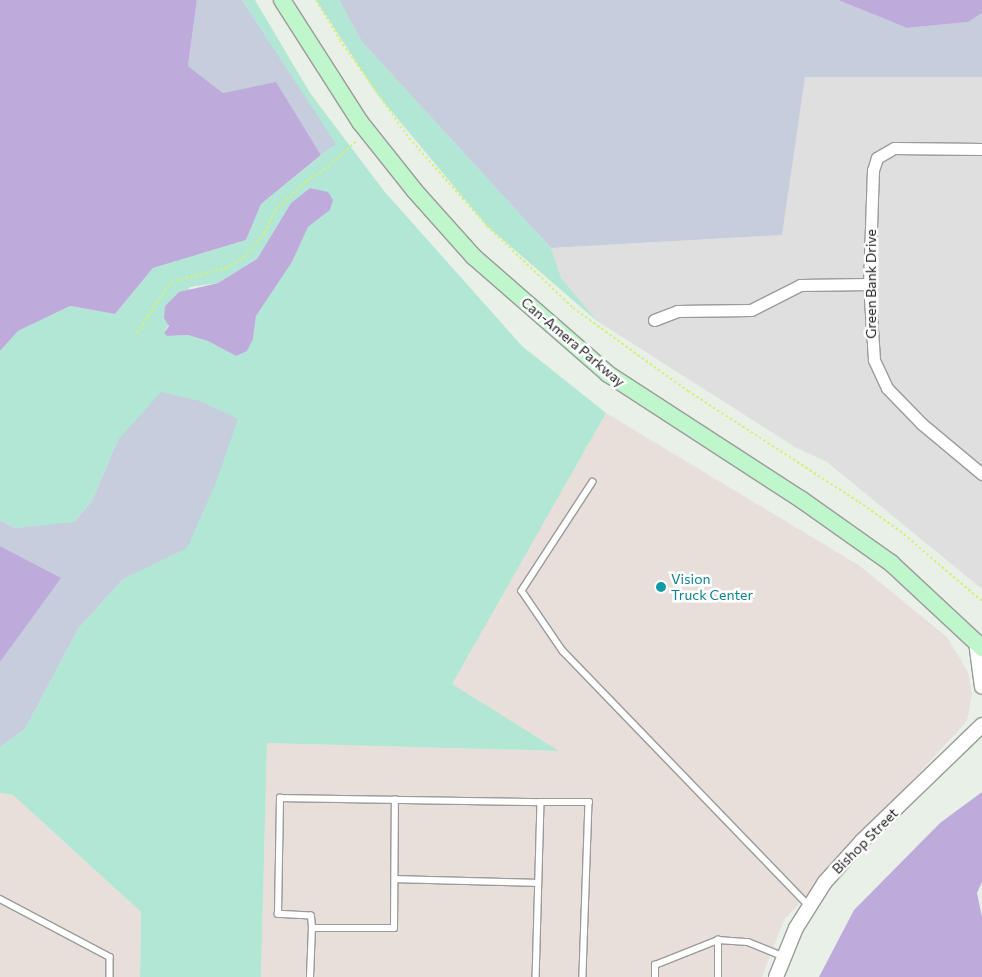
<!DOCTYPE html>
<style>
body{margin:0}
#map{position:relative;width:982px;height:977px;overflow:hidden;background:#e9f0e8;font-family:Commissioner,sans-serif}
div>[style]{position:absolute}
.residential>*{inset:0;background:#dedfde}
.industrial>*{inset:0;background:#e9dfda}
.grass>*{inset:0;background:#b2e7d5}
.wetland>*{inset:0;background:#c6cddd}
.water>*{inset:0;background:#beabdb}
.path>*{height:2px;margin-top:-1px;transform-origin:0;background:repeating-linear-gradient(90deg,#d2f178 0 2.5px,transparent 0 5px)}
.roads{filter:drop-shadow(1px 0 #9b9b9b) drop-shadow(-1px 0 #9b9b9b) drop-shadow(0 1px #9b9b9b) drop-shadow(0 -1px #9b9b9b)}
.service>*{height:5.5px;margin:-2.75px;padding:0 2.75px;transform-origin:2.75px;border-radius:2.75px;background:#fff}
.minor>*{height:11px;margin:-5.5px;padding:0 5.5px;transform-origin:5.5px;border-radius:5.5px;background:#fff}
.tertiary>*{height:14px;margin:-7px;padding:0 7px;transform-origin:7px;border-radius:7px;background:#fff}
.secondary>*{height:16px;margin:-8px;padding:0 8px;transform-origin:8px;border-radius:8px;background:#c0f6cb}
.dots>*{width:14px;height:14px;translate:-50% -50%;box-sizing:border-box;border:2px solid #fff;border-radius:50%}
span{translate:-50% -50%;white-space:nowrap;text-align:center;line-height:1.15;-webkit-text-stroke:5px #fff;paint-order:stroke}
.street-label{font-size:14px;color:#212121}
.culture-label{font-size:14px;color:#0d838f}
.left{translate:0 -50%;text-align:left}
</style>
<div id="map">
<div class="residential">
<div style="clip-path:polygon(874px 75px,982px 77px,982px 589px,827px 462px,795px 447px,597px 321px,560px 278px,551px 248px,782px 235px,804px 77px)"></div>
</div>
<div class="industrial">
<div style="clip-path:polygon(606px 413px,860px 566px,947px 637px,968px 672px,972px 694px,967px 721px,784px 920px,762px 977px,261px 977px,267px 743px,558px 751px,451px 684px)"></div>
<div style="clip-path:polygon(0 793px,13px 795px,141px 912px,140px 977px,0 977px)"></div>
</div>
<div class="grass">
<div style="clip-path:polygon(evenodd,242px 0,255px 0,310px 93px,384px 191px,522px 346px,606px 413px,452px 684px,559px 751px,267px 743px,261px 977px,140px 977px,141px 912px,13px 795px,0 793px,0 747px,25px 729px,78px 629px,123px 579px,187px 547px,118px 440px,92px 501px,73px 523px,15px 528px,0 520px,0 351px,18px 331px,70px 306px,115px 314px,153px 268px,246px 240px,261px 204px,335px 144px,242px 0,310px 188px,317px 190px,330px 210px,308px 227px,292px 262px,256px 316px,253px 339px,236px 356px,208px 341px,188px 335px,167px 336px,164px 333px,190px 287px,218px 283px,257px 259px,291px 203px,310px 188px)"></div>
<div style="clip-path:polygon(316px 0,339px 0,362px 42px,551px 248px,561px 278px,597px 321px,487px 226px,377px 94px)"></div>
</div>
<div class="wetland">
<div style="clip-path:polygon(197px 0,242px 0,336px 144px,321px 155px,276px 83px,223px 93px,188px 66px)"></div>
<div style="clip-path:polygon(339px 0,838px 0,907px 28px,967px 22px,982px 13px,982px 77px,805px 77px,782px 235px,551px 248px,362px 42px)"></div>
<div style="clip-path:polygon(161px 392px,200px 401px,238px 419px,215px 485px,187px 548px,123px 579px,78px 629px,25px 729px,0 747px,0 662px,60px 578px,0 546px,0 520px,15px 528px,74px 522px,92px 501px,118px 440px)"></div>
</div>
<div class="water">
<div style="clip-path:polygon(0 0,197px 0,188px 66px,223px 93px,276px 82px,321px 155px,261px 204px,246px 240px,153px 268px,115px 314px,70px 306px,18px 331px,0 351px)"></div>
<div style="clip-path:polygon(838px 0,982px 0,982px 13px,968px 22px,907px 28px)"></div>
<div style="clip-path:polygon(310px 188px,328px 192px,333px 200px,330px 210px,308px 227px,292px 262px,256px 316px,253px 339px,247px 351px,236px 356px,208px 341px,188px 335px,167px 336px,164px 333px,169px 326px,164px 318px,165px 306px,179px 292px,218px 283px,257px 259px,291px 203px)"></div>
<div style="clip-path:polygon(0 546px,61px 578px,0 662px)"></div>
<div style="clip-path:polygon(982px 792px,982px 882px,977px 893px,982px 917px,982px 977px,819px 977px,854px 910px,940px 823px)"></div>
</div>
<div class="path">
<div style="left:316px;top:0;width:47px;rotate:59deg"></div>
<div style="left:340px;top:40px;width:120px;rotate:54.9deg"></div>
<div style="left:409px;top:138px;width:118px;rotate:48.4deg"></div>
<div style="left:487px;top:226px;width:119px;rotate:43.6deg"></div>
<div style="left:573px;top:308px;width:142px;rotate:35.8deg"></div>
<div style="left:688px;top:391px;width:204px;rotate:33deg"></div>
<div style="left:859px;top:502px;width:50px;rotate:35.3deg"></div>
<div style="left:900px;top:531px;width:108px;rotate:40.5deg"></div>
<div style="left:137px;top:333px;width:61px;rotate:-56.3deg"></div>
<div style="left:171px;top:282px;width:57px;rotate:-14.3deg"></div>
<div style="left:226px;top:268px;width:20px;rotate:-30deg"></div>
<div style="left:243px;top:258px;width:33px;rotate:-49deg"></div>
<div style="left:265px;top:233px;width:24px;rotate:-66deg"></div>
<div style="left:275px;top:211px;width:43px;rotate:-44.1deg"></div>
<div style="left:306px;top:181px;width:16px;rotate:-30deg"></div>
<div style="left:320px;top:173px;width:50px;rotate:-41deg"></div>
</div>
<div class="roads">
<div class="service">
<div style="left:593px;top:482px;width:130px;rotate:123.1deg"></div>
<div style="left:522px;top:591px;width:73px;rotate:55.7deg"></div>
<div style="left:563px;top:651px;width:354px;rotate:46deg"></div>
<div style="left:541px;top:802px;width:48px"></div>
<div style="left:589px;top:802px;width:175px;rotate:92deg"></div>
<div style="left:395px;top:879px;width:143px;rotate:1.6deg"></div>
<div style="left:0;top:899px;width:124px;rotate:27.8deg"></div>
<div style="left:110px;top:957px;width:20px;rotate:90deg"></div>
<div style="left:312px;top:928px;width:12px;rotate:-95deg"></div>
<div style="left:311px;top:916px;width:33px;rotate:-177deg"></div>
<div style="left:278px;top:914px;width:116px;rotate:-89deg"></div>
<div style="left:280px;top:798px;width:261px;rotate:0.9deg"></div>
<div style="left:541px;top:802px;width:175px;rotate:91.6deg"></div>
<div style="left:310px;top:977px;width:49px;rotate:-87.7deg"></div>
<div style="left:312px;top:928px;width:82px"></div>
<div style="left:394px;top:928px;width:128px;rotate:-89.6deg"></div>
<div style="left:655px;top:977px;width:12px;rotate:-90deg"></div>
<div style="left:655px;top:965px;width:68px;rotate:-21.6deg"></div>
<div style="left:718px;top:940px;width:30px;rotate:4deg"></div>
<div style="left:748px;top:942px;width:38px;rotate:22deg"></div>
<div style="left:718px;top:977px;width:37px;rotate:-90deg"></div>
</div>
<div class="minor">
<div style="left:982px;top:149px;width:88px;rotate:-179.3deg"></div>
<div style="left:894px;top:148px;width:20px;rotate:150deg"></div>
<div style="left:877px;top:158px;width:13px;rotate:108deg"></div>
<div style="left:873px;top:170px;width:114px;rotate:92deg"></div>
<div style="left:869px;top:284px;width:76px;rotate:86.2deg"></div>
<div style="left:874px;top:360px;width:31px;rotate:65deg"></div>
<div style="left:887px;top:388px;width:50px;rotate:45.8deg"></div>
<div style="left:922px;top:424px;width:78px;rotate:39.8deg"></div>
<div style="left:654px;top:320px;width:25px;rotate:-21deg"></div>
<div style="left:677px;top:311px;width:74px;rotate:-0.8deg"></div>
<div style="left:751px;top:310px;width:55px;rotate:-27deg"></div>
<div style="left:800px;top:285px;width:69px;rotate:-0.8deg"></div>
</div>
<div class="tertiary">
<div style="left:976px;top:642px;width:45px;rotate:82.4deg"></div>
<div style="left:776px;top:977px;width:53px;rotate:-67.8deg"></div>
<div style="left:796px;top:928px;width:54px;rotate:-57.8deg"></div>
<div style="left:825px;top:882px;width:55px;rotate:-47.9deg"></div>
<div style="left:862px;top:841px;width:167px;rotate:-44deg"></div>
</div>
<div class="secondary">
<div style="left:282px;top:0;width:145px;rotate:57.4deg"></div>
<div style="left:360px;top:122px;width:87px;rotate:51.5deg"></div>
<div style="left:414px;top:190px;width:90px;rotate:48.2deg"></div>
<div style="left:474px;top:257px;width:178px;rotate:41.1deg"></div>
<div style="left:608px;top:374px;width:231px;rotate:33deg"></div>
<div style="left:802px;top:500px;width:109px;rotate:35.3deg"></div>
<div style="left:891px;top:563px;width:125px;rotate:43deg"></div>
</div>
</div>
<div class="dots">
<div style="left:661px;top:587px;background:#0f9aa8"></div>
</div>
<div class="street-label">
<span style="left:871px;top:284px;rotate:-90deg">Green Bank Drive</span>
<span style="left:573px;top:342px;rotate:40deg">Can-Amera Parkway</span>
<span style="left:865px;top:841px;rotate:-45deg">Bishop Street</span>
</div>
<div class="culture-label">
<span class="left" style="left:671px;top:587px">Vision<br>Truck Center</span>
</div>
</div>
